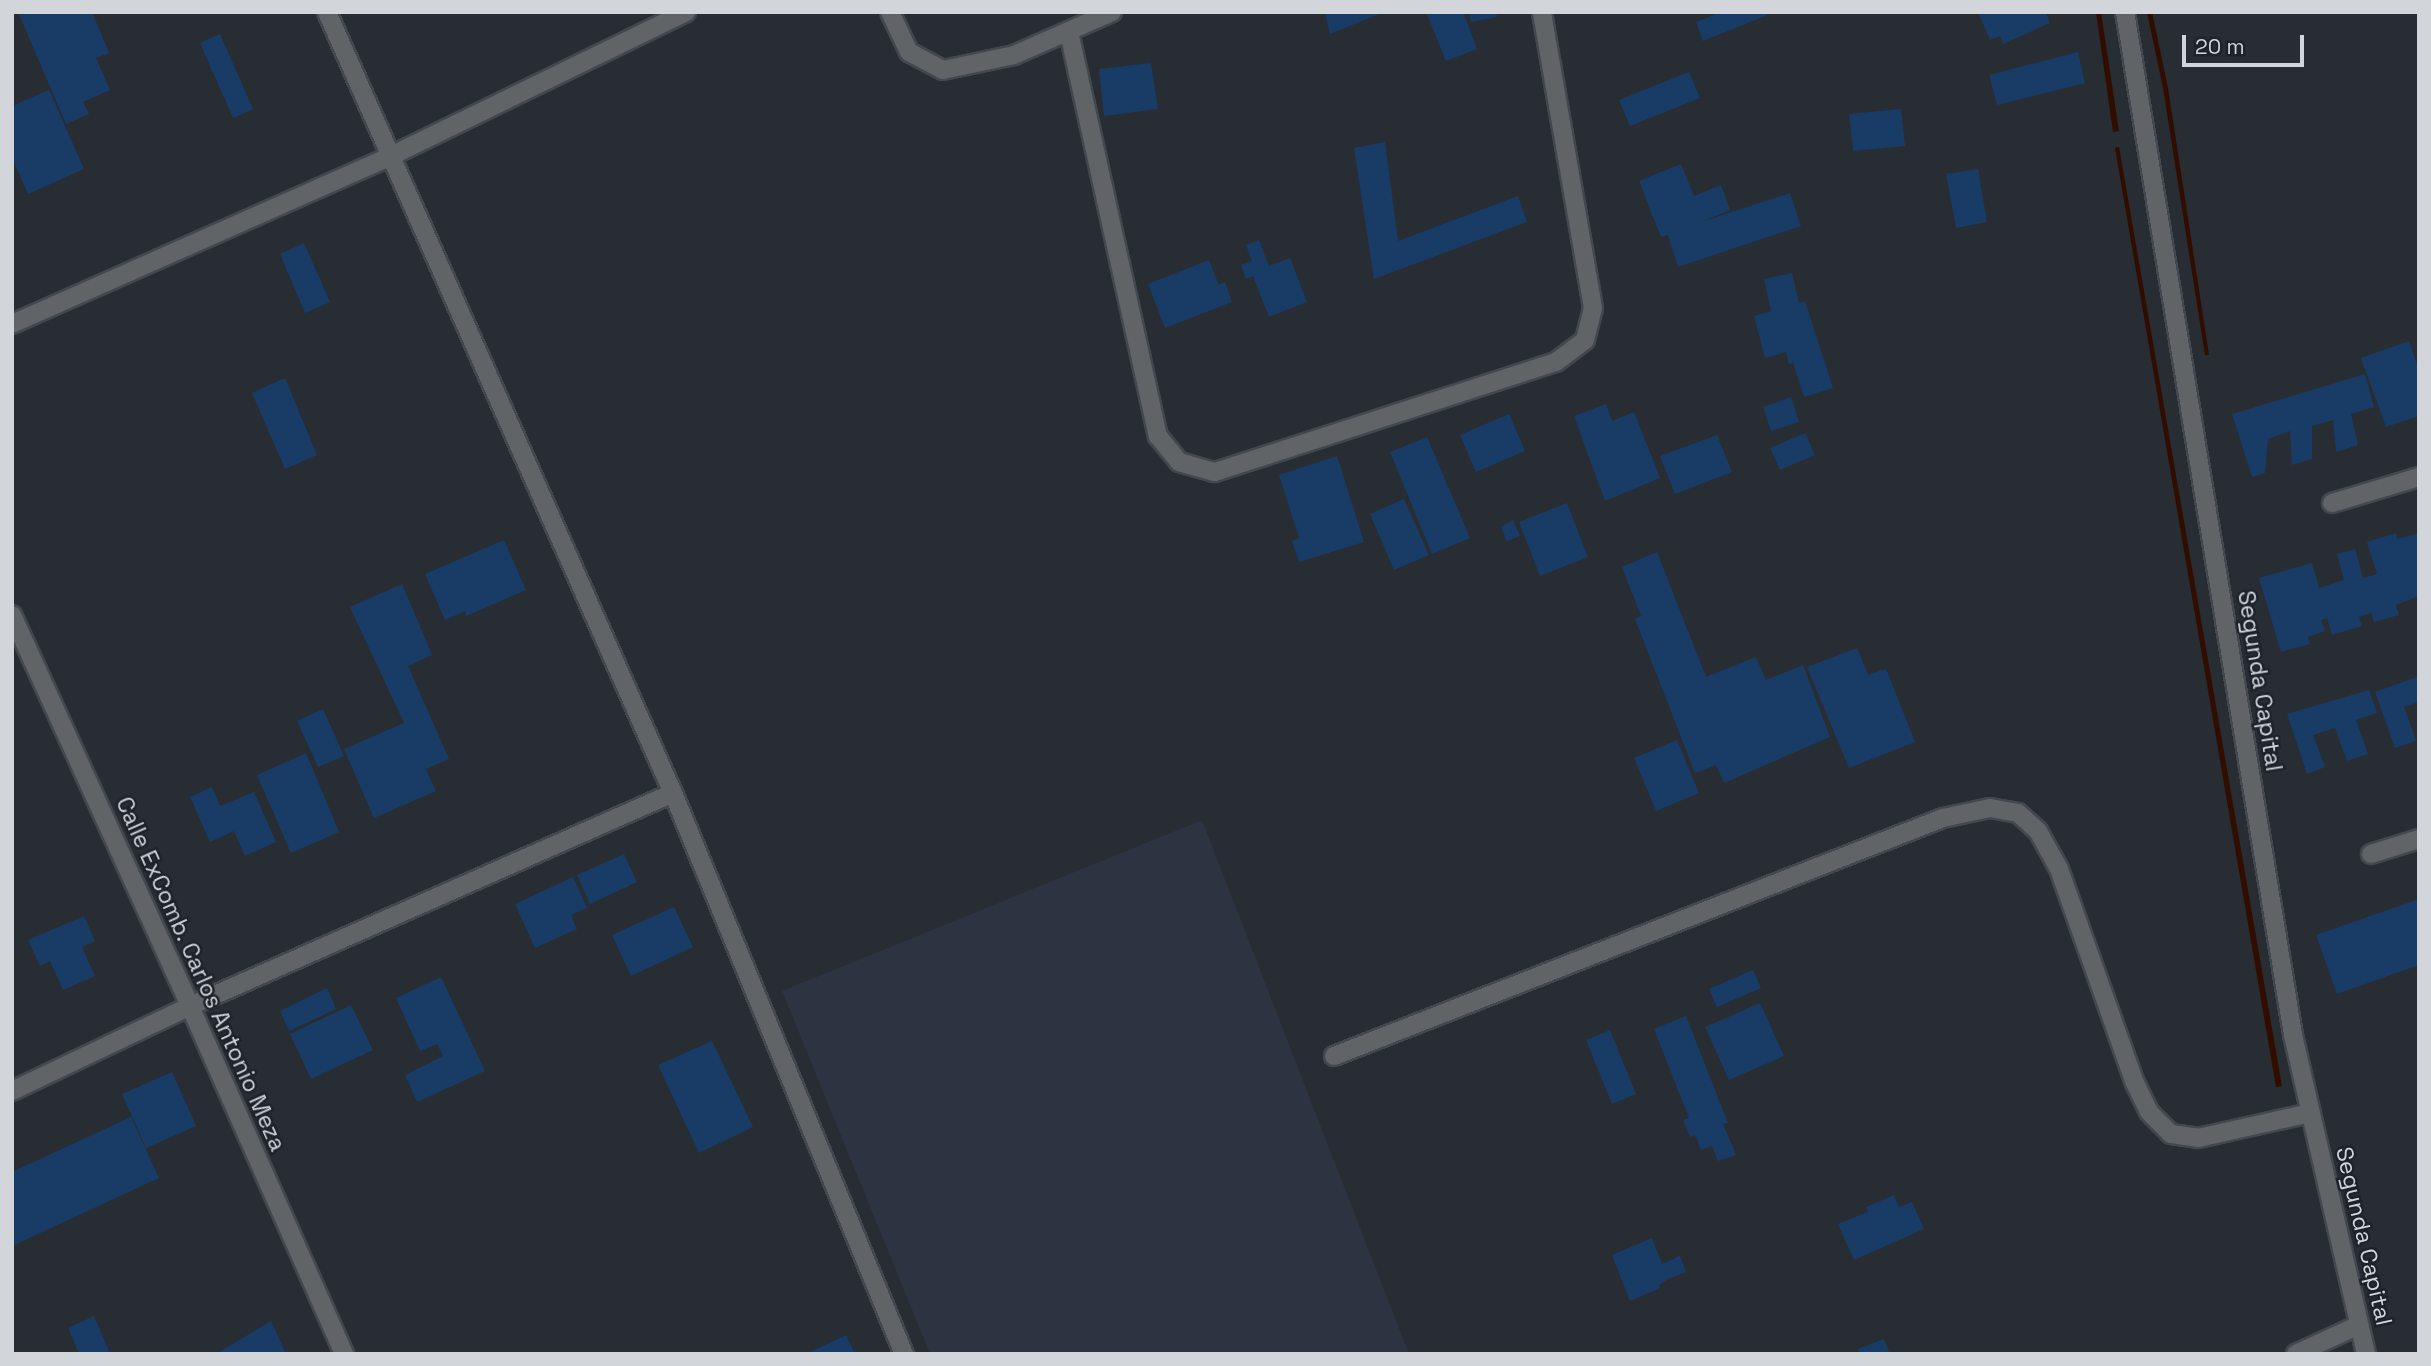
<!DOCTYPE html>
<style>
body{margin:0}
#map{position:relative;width:2431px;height:1366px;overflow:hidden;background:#272d33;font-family:"Space Grotesk",sans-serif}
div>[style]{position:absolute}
.built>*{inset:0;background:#2b3440}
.water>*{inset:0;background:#310d00}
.building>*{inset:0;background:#193c66}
.roads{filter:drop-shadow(2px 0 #42484e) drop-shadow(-2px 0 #42484e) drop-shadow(0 2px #42484e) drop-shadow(0 -2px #42484e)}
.service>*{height:18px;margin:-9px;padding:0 9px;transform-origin:9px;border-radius:9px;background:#616467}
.minor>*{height:18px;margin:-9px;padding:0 9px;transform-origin:9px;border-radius:9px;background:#616467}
.tertiary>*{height:18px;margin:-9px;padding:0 9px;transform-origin:9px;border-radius:9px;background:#616467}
span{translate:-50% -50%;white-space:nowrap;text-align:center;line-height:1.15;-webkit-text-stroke:5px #1e2329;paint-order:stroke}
.street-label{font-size:23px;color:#d2d6da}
.frame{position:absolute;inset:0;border:14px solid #d2d6da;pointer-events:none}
.scale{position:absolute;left:2182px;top:35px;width:122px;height:32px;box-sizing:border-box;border:4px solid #d2d6da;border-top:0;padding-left:9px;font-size:21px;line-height:24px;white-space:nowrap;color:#d2d6da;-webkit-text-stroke:5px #1e2329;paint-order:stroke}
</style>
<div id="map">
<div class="built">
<div style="clip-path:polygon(1202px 820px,1409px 1354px,930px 1354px,782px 991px)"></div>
</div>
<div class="water">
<div style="clip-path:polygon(2096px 12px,2101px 12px,2119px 131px,2113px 132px)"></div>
<div style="clip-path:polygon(2147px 12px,2152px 12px,2168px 88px,2209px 355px,2205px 355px,2163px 88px)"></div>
<div style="clip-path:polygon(2119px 147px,2282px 1086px,2276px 1087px,2115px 148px)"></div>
</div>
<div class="building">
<div style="clip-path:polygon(18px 12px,92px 12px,109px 53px,96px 58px,110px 90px,83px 102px,89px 114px,66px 124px)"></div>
<div style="clip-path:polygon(1325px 12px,1384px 12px,1330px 34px)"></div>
<div style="clip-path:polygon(1426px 12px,1463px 12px,1477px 49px,1446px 61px)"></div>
<div style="clip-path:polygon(1469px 12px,1496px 12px,1497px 17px,1471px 22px)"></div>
<div style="clip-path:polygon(1721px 12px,1775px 12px,1703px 41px,1696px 22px)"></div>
<div style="clip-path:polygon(1978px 12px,2046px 12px,2050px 23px,2003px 44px,2000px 36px,1990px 40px)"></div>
<div style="clip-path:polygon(220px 34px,253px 109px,233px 118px,200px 43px)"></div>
<div style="clip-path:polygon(2078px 52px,2085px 83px,1997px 105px,1989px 75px)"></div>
<div style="clip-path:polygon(1151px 63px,1158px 109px,1104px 116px,1099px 69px)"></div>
<div style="clip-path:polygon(1689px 72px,1700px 98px,1630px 126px,1619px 100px)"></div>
<div style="clip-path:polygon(49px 90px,84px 169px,28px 194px,12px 158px,12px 106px)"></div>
<div style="clip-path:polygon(1901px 109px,1905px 146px,1853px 151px,1849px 114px)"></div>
<div style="clip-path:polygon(1385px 142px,1398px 241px,1518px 196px,1527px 222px,1374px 279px,1354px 148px)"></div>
<div style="clip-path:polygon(1681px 164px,1694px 196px,1721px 185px,1730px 210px,1701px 222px,1790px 193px,1801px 226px,1678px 267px,1668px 235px,1661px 237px,1639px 181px)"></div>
<div style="clip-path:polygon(1978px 169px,1987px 222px,1956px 228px,1946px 174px)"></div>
<div style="clip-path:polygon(1259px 240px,1269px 266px,1290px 258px,1307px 302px,1269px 317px,1253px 276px,1246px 279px,1241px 265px,1252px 261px,1246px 245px)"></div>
<div style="clip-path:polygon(304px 243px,330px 302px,305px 313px,280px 254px)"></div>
<div style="clip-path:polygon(1209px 260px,1219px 285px,1225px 282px,1232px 302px,1165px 328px,1148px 284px)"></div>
<div style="clip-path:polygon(1792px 273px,1799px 303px,1805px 301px,1833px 388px,1804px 397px,1793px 363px,1789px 364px,1786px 352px,1765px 358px,1754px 316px,1771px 311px,1764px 279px)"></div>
<div style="clip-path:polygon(2409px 341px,2419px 370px,2419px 416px,2386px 427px,2361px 358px)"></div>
<div style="clip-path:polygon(2365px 374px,2374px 407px,2351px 414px,2358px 445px,2336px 452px,2333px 420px,2312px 426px,2312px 459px,2292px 465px,2290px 431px,2268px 439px,2265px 473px,2252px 477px,2232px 414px)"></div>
<div style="clip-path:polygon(285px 378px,317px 455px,285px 469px,252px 393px)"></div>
<div style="clip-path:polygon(1791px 397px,1799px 422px,1771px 431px,1763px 407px)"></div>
<div style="clip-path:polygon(1606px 404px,1612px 421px,1634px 412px,1660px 478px,1605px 501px,1574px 416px)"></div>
<div style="clip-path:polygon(1509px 414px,1525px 451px,1476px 472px,1460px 435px)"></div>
<div style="clip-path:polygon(1805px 433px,1815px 455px,1780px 470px,1770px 448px)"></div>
<div style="clip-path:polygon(1717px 435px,1732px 472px,1675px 494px,1660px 456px)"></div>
<div style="clip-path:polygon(1427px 437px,1470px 538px,1432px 554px,1390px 452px)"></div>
<div style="clip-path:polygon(1337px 456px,1364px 542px,1299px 562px,1292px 541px,1299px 538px,1279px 475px)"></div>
<div style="clip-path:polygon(1404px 499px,1429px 555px,1394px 570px,1370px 514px)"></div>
<div style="clip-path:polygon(1567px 503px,1588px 557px,1540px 576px,1519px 522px)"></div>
<div style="clip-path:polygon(1513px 520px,1520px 536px,1507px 541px,1501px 527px)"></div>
<div style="clip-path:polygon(2396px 533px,2397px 539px,2419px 533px,2419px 596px,2396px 605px,2399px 615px,2374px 622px,2371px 613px,2359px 617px,2362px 626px,2332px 635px,2327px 618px,2321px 620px,2325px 631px,2308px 637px,2310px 644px,2281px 652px,2259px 578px,2312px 563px,2319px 588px,2344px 580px,2337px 554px,2355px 549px,2363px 578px,2377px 574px,2367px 542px)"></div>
<div style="clip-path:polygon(504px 540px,526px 590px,466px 616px,465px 611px,445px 620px,425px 574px)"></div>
<div style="clip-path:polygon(1657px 552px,1706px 677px,1756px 657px,1766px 680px,1803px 665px,1830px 737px,1724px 783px,1716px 765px,1695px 773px,1635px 619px,1641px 616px,1622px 567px)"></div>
<div style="clip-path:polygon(402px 584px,432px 655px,408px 666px,449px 759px,426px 769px,436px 791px,374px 818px,344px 749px,404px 723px,350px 607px)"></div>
<div style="clip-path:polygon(1857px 648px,1868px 675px,1885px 669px,1887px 671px,1915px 742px,1849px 768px,1807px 667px)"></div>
<div style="clip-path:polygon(2417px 677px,2419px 702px,2404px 707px,2416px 741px,2395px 748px,2375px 692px)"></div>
<div style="clip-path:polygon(2369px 690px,2377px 713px,2356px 720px,2368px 754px,2347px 761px,2335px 728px,2313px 735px,2325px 767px,2307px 774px,2287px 714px)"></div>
<div style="clip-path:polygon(323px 709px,344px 756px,318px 767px,297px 721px)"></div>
<div style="clip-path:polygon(1677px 740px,1699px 793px,1656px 811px,1634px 758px)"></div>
<div style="clip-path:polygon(306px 753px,339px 832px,291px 853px,257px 775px)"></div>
<div style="clip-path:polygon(212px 787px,220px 806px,254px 792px,276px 842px,245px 856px,234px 831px,210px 842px,190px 797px)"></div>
<div style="clip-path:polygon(624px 854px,637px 882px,590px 904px,577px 875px)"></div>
<div style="clip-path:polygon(573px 877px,587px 908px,571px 915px,577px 929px,535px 948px,515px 904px)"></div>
<div style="clip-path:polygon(2419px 899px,2419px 965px,2337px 994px,2316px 935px)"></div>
<div style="clip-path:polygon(674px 907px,693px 947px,631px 976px,612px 935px)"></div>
<div style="clip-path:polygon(84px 916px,95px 941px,82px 947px,95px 976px,63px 990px,50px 961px,40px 966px,28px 940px)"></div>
<div style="clip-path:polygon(1753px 970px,1761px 988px,1717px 1007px,1709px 989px)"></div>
<div style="clip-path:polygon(441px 977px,485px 1071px,417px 1102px,405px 1075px,443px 1056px,437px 1044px,420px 1051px,396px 998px)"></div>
<div style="clip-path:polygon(327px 988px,336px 1009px,289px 1031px,280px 1011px)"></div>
<div style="clip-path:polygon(1760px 1003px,1784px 1056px,1729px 1080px,1705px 1027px)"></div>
<div style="clip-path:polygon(351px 1005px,373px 1050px,311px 1079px,290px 1034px)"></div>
<div style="clip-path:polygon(1686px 1016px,1728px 1123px,1723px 1124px,1736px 1155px,1718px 1161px,1712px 1146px,1701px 1150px,1695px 1135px,1690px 1137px,1683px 1120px,1689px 1118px,1654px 1029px)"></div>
<div style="clip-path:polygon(1610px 1030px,1636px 1094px,1612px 1104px,1586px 1040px)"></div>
<div style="clip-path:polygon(712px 1041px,753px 1127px,699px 1153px,658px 1065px)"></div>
<div style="clip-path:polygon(172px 1072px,196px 1126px,146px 1148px,122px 1094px)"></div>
<div style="clip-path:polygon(131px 1117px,159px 1178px,12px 1246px,12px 1172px)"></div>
<div style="clip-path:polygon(1894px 1195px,1899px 1207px,1912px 1202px,1924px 1229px,1854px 1260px,1838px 1224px,1868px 1212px,1866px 1207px)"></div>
<div style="clip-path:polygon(1652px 1238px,1662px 1264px,1680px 1256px,1686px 1272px,1668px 1279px,1659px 1285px,1660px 1288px,1630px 1301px,1612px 1255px)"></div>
<div style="clip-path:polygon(94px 1316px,110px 1354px,79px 1354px,68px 1328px)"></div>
<div style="clip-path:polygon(271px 1321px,286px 1354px,216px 1354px)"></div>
<div style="clip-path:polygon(846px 1335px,855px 1354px,806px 1354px)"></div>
<div style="clip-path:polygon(1884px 1339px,1890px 1354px,1860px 1354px,1858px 1349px)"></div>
</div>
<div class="roads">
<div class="service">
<div style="left:2332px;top:503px;width:91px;rotate:-16.6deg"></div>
<div style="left:2371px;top:854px;width:50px;rotate:-17.4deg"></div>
</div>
<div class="minor">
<div style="left:327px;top:12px;width:854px;rotate:66.11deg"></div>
<div style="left:673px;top:793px;width:607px;rotate:67.62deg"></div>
<div style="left:890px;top:12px;width:44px;rotate:64.6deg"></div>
<div style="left:909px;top:52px;width:38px;rotate:28deg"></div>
<div style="left:943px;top:70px;width:73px;rotate:-11.9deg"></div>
<div style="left:1014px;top:55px;width:107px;rotate:-23.7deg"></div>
<div style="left:1069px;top:32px;width:414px;rotate:77.6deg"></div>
<div style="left:1158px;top:436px;width:33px;rotate:51deg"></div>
<div style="left:1179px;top:462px;width:37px;rotate:16deg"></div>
<div style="left:1215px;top:472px;width:358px;rotate:-17.9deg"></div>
<div style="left:1556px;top:362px;width:36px;rotate:-37deg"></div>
<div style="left:1585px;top:340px;width:33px;rotate:-76deg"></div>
<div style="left:1593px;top:308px;width:300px;rotate:-99.8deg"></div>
<div style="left:12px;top:324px;width:417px;rotate:-23.9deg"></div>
<div style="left:393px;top:155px;width:326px;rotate:-26deg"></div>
<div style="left:1334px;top:1056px;width:654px;rotate:-21.35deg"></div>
<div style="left:1943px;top:818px;width:48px;rotate:-12deg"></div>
<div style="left:1990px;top:808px;width:28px;rotate:10deg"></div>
<div style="left:2018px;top:813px;width:27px;rotate:42deg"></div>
<div style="left:2038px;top:831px;width:43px;rotate:61.1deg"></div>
<div style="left:2059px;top:869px;width:225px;rotate:70.5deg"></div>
<div style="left:2134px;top:1081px;width:34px;rotate:64deg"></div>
<div style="left:2149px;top:1112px;width:31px;rotate:45deg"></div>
<div style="left:2171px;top:1134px;width:27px;rotate:8deg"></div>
<div style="left:2198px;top:1138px;width:115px;rotate:-12.6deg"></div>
<div style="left:12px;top:1091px;width:197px;rotate:-25.5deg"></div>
<div style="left:190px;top:1006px;width:528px;rotate:-23.8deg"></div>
<div style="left:2296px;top:1354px;width:69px;rotate:-24.7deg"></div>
</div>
<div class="tertiary">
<div style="left:2125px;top:12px;width:1037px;rotate:80.67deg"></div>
<div style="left:2293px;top:1035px;width:327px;rotate:77.1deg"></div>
<div style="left:12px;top:615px;width:430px;rotate:65.5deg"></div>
<div style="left:190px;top:1006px;width:381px;rotate:66.1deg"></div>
</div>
</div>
<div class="street-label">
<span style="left:2260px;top:681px;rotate:81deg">Segunda Capital</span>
<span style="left:201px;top:974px;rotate:66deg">Calle ExComb. Carlos Antonio Meza</span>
<span style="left:2364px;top:1236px;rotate:77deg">Segunda Capital</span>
</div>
<div class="frame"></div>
<div class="scale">20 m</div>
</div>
